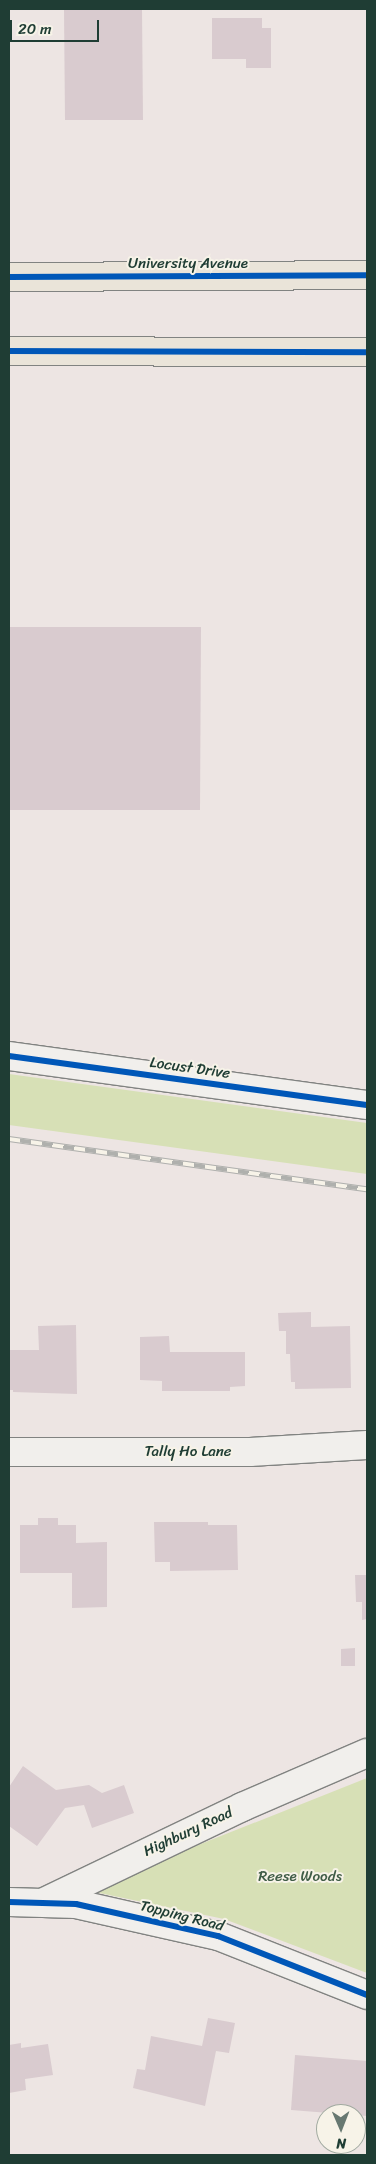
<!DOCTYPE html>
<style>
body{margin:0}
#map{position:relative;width:376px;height:2164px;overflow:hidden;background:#ede5e3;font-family:Sriracha,sans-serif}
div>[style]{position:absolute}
.green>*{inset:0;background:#d7e0b6}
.building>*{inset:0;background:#d9cbcf}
.roads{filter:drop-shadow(1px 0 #818381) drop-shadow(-1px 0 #818381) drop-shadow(0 1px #818381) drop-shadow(0 -1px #818381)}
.minor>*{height:28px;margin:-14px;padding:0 14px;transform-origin:14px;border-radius:14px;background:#f1efec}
.primary>*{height:28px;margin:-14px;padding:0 14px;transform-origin:14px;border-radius:14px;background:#eae4d9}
.rail>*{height:5.5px;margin-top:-2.75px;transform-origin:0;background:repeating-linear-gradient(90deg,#f7f3e8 0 11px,#afb0ad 0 22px);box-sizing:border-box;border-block:1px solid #afb0ad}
.cycleway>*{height:6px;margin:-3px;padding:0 3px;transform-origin:3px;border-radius:3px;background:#0057b8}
span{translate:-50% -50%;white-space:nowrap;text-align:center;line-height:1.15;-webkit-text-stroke:4px #f7f3e8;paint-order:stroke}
.street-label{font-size:15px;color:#1f3d34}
.park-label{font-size:15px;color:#405d47}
.frame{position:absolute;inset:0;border:10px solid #1f3d34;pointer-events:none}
.north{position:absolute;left:316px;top:2104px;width:50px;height:50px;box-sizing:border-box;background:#f7f3e8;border:1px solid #a1aaa0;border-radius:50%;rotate:179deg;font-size:14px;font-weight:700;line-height:20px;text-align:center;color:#1f3d34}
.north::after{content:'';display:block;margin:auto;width:18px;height:22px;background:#677871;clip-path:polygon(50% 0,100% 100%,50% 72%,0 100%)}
.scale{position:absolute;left:10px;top:20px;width:89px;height:22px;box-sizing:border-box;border:2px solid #1f3d34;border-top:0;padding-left:6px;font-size:15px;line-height:18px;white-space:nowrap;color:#1f3d34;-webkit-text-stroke:4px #f7f3e8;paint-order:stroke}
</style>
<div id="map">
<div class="green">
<div style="clip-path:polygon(9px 1074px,367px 1123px,367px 1174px,9px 1125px)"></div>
<div style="clip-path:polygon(367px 1778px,367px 1973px,224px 1919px,85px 1890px)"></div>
</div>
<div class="building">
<div style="clip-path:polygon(64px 9px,142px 9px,143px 120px,65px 120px)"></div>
<div style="clip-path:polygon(212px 18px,262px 18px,262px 28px,271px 28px,271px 68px,246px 68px,246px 59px,212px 59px)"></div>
<div style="clip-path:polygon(9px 627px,201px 627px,200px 810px,9px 810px)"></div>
<div style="clip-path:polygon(311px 1312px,311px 1327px,350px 1326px,351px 1388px,295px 1389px,295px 1382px,291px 1382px,290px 1354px,286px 1354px,286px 1331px,279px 1331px,278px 1313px)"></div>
<div style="clip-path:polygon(76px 1325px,77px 1394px,13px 1392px,13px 1390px,9px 1390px,9px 1350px,39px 1350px,38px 1326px)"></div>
<div style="clip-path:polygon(169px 1336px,170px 1352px,245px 1352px,245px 1386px,230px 1387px,230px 1391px,162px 1391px,162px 1381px,140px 1380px,140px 1337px)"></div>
<div style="clip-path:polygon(38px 1518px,58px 1518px,58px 1525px,76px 1525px,76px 1543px,107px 1542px,107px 1607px,72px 1608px,72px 1573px,20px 1573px,20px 1525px,38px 1525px)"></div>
<div style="clip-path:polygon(154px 1522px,208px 1522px,208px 1525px,237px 1525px,238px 1570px,170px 1571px,170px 1562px,155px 1562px)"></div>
<div style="clip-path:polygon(355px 1575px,367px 1575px,367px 1619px,362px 1620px,362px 1602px,356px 1602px)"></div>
<div style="clip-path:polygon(355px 1648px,355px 1666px,341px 1666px,341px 1649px)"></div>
<div style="clip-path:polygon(23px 1766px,56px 1790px,89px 1785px,102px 1793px,124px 1785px,134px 1813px,92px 1828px,84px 1805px,65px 1808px,37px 1846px,9px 1826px,9px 1787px)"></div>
<div style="clip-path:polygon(208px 2018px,235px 2023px,229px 2053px,216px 2051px,205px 2106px,133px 2088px,137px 2069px,145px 2070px,151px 2036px,202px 2046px)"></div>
<div style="clip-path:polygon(21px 2043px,21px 2048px,48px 2044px,53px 2075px,25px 2079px,26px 2090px,9px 2093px,9px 2045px)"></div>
<div style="clip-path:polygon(295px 2055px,367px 2061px,367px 2116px,291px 2110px)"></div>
</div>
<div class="roads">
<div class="minor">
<div style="left:9px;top:1056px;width:361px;rotate:7.8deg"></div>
<div style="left:9px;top:1452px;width:241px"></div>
<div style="left:250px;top:1452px;width:117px;rotate:-3.4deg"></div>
<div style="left:9px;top:1902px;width:67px;rotate:1.7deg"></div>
<div style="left:76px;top:1904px;width:146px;rotate:12.7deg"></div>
<div style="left:218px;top:1936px;width:160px;rotate:21.6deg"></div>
<div style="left:44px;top:1902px;width:220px;rotate:-25.6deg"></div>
<div style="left:242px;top:1807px;width:136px;rotate:-23.4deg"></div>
</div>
<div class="primary">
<div style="left:9px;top:277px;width:358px;rotate:-0.3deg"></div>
<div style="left:9px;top:351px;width:358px;rotate:0.2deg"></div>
</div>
</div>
<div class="rail">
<div style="left:9px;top:1139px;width:361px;rotate:8deg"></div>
</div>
<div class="cycleway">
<div style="left:9px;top:277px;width:358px;rotate:-0.3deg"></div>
<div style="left:9px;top:351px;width:358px;rotate:0.2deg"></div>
<div style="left:9px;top:1056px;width:361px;rotate:7.8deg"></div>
<div style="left:9px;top:1902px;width:67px;rotate:1.7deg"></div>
<div style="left:76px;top:1904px;width:146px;rotate:12.7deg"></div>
<div style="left:218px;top:1936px;width:160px;rotate:21.6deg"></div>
</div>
<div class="street-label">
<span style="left:188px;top:264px">University Avenue</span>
<span style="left:190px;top:1068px;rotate:8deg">Locust Drive</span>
<span style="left:188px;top:1452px">Tally Ho Lane</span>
<span style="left:188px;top:1832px;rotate:-25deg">Highbury Road</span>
<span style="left:182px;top:1916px;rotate:14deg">Topping Road</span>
</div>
<div class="park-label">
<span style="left:300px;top:1877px">Reese Woods</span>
</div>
<div class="frame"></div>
<div class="north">N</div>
<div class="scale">20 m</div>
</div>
